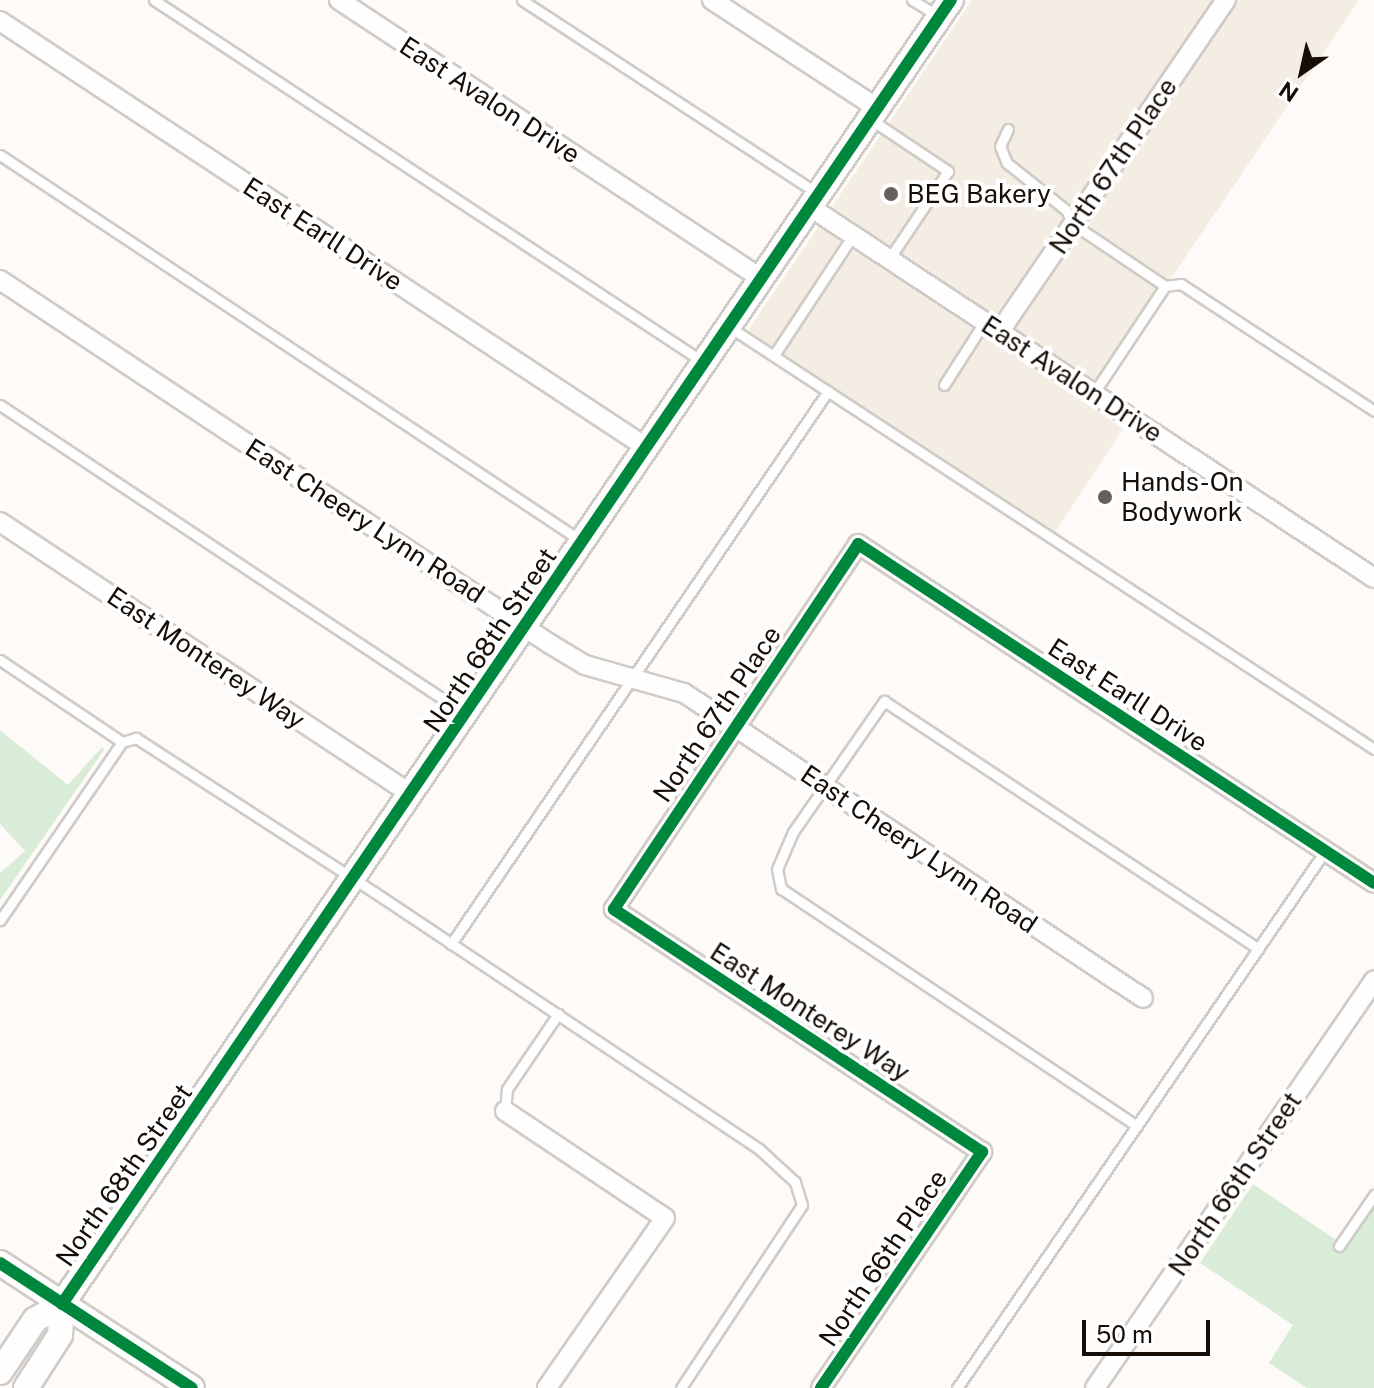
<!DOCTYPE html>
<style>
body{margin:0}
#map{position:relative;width:1374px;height:1388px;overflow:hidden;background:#fdfaf7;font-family:"Public Sans",sans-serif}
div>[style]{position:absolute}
.built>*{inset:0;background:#f4ede4}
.green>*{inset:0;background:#d8ecd8}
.roads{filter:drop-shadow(2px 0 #d0cbc6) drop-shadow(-2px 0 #d0cbc6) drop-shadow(0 2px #d0cbc6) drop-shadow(0 -2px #d0cbc6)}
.service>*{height:9px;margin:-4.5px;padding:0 4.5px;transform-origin:4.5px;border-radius:4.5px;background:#fffefe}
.minor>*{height:18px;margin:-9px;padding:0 9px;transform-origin:9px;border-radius:9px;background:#fffefe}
.secondary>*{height:24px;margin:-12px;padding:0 12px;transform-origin:12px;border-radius:12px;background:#fffefe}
.cycleway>*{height:12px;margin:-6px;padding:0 6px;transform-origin:6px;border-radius:6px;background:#00873e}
.dots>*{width:22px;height:22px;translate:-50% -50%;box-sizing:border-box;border:4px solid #fff;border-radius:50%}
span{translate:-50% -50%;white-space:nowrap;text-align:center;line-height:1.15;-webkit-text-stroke:8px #fff;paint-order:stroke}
.street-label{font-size:26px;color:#150d06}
.poi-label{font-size:26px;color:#150d06}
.left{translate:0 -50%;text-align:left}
.north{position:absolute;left:1262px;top:32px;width:80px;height:80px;-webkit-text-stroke:6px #fff;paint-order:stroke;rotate:214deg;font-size:22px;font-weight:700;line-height:32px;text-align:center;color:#150d06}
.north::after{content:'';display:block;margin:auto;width:28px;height:36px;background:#150d06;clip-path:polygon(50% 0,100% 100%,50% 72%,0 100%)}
.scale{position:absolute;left:1082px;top:1320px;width:128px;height:36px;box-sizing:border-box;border:4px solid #150d06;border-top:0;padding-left:10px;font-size:24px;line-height:28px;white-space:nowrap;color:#150d06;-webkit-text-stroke:6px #fff;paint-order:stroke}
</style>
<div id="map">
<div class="built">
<div style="clip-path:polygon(972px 0,1359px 0,1087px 403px,1123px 429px,1048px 543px,741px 341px)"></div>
</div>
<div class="green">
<div style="clip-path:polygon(0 730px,68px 785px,102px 747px,104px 750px,0 900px,0 873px,25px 851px,0 824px)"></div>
<div style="clip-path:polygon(1253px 1184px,1345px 1246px,1374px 1204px,1374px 1388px,1307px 1388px,1269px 1363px,1293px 1325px,1200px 1263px)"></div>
</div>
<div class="roads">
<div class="service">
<div style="left:154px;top:0;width:656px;rotate:33.38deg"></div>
<div style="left:522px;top:0;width:353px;rotate:33.2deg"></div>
<div style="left:912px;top:0;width:29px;rotate:31deg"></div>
<div style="left:870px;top:119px;width:94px;rotate:33.7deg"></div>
<div style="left:948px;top:171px;width:106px;rotate:123.8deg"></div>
<div style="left:1008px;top:129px;width:19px;rotate:115deg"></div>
<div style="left:1000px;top:146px;width:18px;rotate:68deg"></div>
<div style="left:1007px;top:163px;width:75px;rotate:38.5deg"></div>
<div style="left:1066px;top:210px;width:16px;rotate:63deg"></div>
<div style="left:1073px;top:224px;width:111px;rotate:34deg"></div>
<div style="left:1165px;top:286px;width:128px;rotate:123.6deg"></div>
<div style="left:0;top:155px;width:696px;rotate:33.58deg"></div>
<div style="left:1165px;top:286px;width:16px;rotate:-7deg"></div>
<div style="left:1181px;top:284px;width:231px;rotate:33.3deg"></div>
<div style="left:731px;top:328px;width:769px;rotate:33.21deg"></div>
<div style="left:774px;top:355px;width:144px;rotate:-56.6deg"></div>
<div style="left:944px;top:385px;width:76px;rotate:-57.4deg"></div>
<div style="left:0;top:405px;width:557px;rotate:33.58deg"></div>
<div style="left:0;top:660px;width:147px;rotate:33.9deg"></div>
<div style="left:122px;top:742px;width:216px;rotate:124.4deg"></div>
<div style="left:122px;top:742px;width:15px;rotate:-16deg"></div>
<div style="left:136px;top:738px;width:283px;rotate:32.9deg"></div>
<div style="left:374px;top:892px;width:463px;rotate:33.7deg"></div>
<div style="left:759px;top:1149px;width:49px;rotate:42.5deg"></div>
<div style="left:795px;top:1182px;width:24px;rotate:73deg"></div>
<div style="left:802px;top:1205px;width:219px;rotate:123.5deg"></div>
<div style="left:451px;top:944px;width:669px;rotate:-55.72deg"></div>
<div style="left:505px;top:1111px;width:22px;rotate:-85deg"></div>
<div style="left:507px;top:1089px;width:91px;rotate:-55.8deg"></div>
<div style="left:1137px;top:1126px;width:428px;rotate:-146.3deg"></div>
<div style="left:781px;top:889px;width:20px;rotate:-101deg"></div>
<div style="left:777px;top:869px;width:40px;rotate:-66.6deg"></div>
<div style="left:793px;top:832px;width:160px;rotate:-55.2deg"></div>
<div style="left:884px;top:701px;width:449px;rotate:33.5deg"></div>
<div style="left:1339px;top:1246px;width:62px;rotate:-55.5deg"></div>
<div style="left:957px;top:1388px;width:651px;rotate:-55.58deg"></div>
</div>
<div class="minor">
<div style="left:339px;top:0;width:507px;rotate:33.41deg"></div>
<div style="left:712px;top:0;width:197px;rotate:33.2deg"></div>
<div style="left:0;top:21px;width:775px;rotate:33.42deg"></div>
<div style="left:810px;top:207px;width:675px;rotate:33.34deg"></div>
<div style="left:0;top:280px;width:660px;rotate:33.5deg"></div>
<div style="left:550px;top:644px;width:41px;rotate:31deg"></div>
<div style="left:585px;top:665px;width:103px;rotate:15.8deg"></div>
<div style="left:684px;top:693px;width:551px;rotate:33.6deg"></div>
<div style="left:1000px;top:331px;width:401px;rotate:-55.7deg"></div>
<div style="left:0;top:522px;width:494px;rotate:33.5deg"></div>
<div style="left:505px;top:1111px;width:192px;rotate:33.8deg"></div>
<div style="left:665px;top:1218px;width:207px;rotate:124.8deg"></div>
<div style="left:821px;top:1388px;width:286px;rotate:-55.7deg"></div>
<div style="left:982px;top:1152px;width:441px;rotate:-146.6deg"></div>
<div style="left:614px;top:909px;width:439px;rotate:-56.2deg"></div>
<div style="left:858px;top:544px;width:617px;rotate:33.3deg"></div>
<div style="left:1095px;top:1388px;width:494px;rotate:-55.6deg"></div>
</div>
<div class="secondary">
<div style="left:0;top:1263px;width:229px;rotate:33.1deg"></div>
<div style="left:0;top:1372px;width:63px;rotate:-56.1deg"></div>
<div style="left:35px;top:1320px;width:31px;rotate:-31deg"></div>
<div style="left:62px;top:1304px;width:1578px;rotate:-55.72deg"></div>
<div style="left:26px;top:1388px;width:63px;rotate:-57.3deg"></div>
<div style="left:60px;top:1335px;width:31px;rotate:-86deg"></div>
</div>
</div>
<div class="cycleway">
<div style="left:0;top:1263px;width:229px;rotate:33.1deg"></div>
<div style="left:62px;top:1304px;width:1578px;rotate:-55.72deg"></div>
<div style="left:821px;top:1388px;width:286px;rotate:-55.7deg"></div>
<div style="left:982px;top:1152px;width:441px;rotate:-146.6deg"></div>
<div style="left:614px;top:909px;width:439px;rotate:-56.2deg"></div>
<div style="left:858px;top:544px;width:617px;rotate:33.3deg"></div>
</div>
<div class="dots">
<div style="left:891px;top:194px;background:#66605a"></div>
<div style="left:1105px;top:497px;background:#66605a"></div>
</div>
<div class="street-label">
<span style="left:490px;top:100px;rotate:33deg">East Avalon Drive</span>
<span style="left:1113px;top:166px;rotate:-56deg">North 67th Place</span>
<span style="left:323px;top:234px;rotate:33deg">East Earll Drive</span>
<span style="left:1072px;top:379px;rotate:33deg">East Avalon Drive</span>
<span style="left:365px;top:521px;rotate:33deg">East Cheery Lynn Road</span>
<span style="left:490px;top:640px;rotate:-56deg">North 68th Street</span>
<span style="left:206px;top:658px;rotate:34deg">East Monterey Way</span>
<span style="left:1128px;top:695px;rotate:33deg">East Earll Drive</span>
<span style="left:717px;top:714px;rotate:-56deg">North 67th Place</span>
<span style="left:919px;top:849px;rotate:34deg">East Cheery Lynn Road</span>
<span style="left:810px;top:1012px;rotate:33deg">East Monterey Way</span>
<span style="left:124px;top:1175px;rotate:-55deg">North 68th Street</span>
<span style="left:1235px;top:1184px;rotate:-56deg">North 66th Street</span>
<span style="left:883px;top:1258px;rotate:-56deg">North 66th Place</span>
</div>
<div class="poi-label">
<span class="left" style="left:907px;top:194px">BEG Bakery</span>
<span class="left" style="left:1121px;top:497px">Hands-On<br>Bodywork</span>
</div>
<div class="north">N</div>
<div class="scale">50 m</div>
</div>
